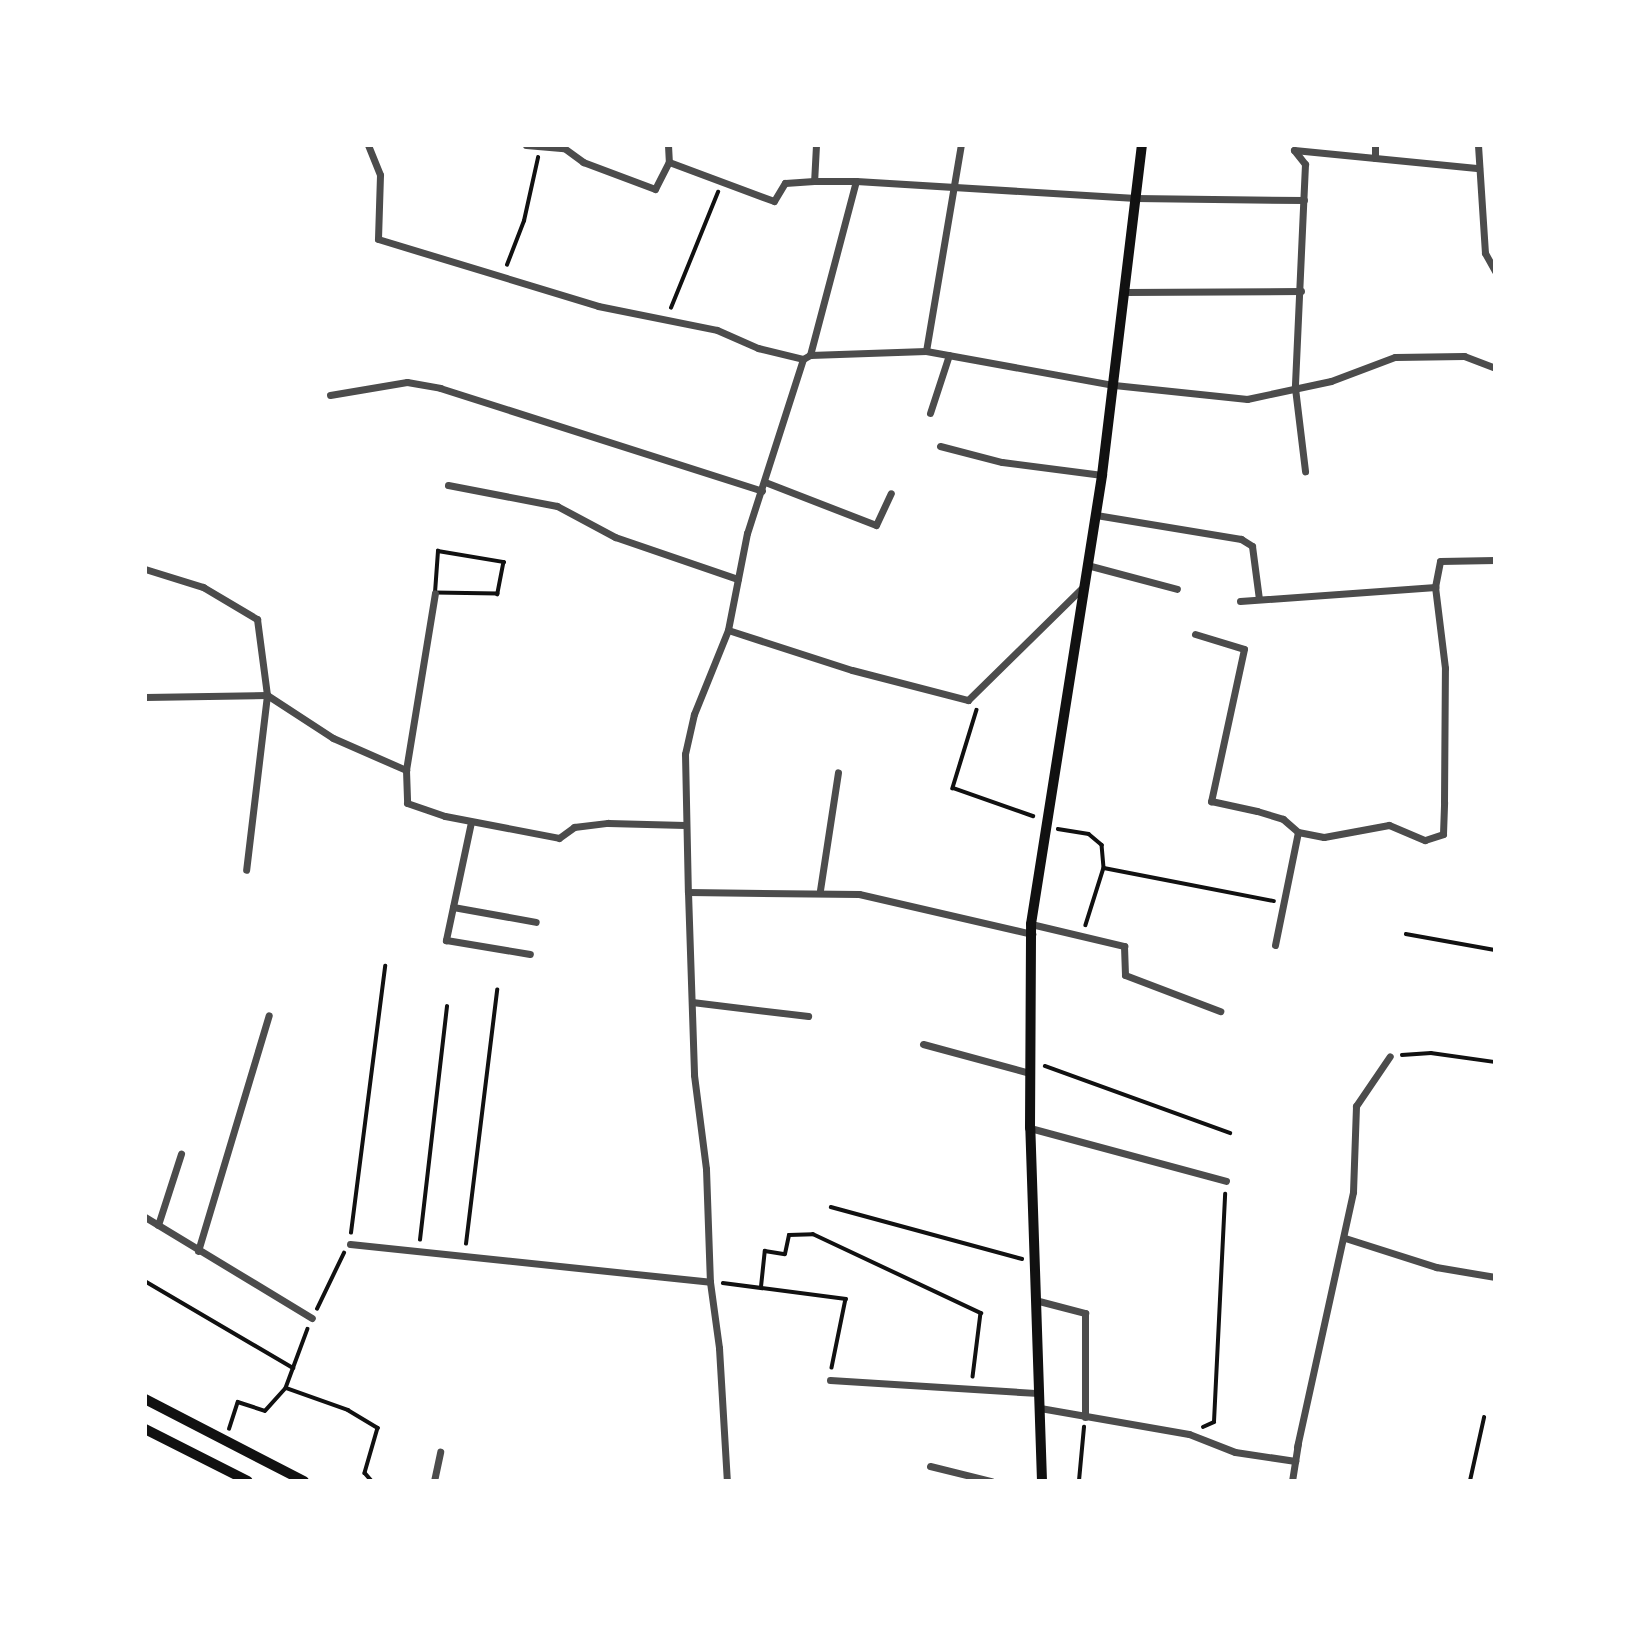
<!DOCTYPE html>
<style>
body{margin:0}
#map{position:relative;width:1640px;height:1626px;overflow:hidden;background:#fff;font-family:Raleway,sans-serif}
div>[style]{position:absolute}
.path>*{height:3.5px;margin:-1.75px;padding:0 1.75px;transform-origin:1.75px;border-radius:1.75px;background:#111}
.minor>*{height:7px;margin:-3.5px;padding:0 3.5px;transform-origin:3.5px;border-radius:3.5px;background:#4c4c4c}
.secondary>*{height:10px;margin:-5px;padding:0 5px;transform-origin:5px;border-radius:5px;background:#111}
span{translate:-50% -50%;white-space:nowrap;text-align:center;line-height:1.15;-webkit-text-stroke:7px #fff;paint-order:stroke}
.frame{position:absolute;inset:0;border:147px solid #fff;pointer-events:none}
</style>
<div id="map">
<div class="path">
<div style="left:507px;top:265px;width:47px;rotate:-68.9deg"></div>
<div style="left:524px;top:221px;width:65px;rotate:-77.5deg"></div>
<div style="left:671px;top:308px;width:125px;rotate:-67.9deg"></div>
<div style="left:438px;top:551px;width:67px;rotate:9.5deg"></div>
<div style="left:504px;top:562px;width:33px;rotate:101deg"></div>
<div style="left:498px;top:594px;width:63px;rotate:-179.1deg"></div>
<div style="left:435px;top:593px;width:42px;rotate:-85.9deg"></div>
<div style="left:977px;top:710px;width:82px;rotate:107.1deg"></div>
<div style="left:953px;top:788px;width:85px;rotate:19.3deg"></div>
<div style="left:1058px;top:829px;width:31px;rotate:9deg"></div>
<div style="left:1089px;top:834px;width:17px;rotate:40deg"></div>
<div style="left:1102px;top:845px;width:23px;rotate:85deg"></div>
<div style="left:1104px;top:868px;width:60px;rotate:107.5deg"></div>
<div style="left:1104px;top:868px;width:173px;rotate:11deg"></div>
<div style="left:1406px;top:934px;width:90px;rotate:10.2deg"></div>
<div style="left:1402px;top:1055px;width:29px;rotate:-4deg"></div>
<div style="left:1431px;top:1053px;width:65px;rotate:8deg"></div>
<div style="left:1045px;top:1066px;width:197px;rotate:19.9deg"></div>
<div style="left:831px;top:1207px;width:198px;rotate:15.2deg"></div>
<div style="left:351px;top:1233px;width:269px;rotate:-82.7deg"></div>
<div style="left:420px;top:1240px;width:235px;rotate:-83.4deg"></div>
<div style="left:466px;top:1244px;width:256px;rotate:-83deg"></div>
<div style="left:145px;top:1281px;width:172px;rotate:30.4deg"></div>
<div style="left:723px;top:1283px;width:124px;rotate:7.4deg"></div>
<div style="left:846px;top:1299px;width:70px;rotate:101.5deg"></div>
<div style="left:761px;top:1287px;width:36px;rotate:-84deg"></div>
<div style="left:765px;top:1251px;width:20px;rotate:9deg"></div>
<div style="left:785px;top:1254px;width:19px;rotate:-78deg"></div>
<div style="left:789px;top:1235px;width:24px;rotate:-2deg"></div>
<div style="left:813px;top:1234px;width:186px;rotate:25.2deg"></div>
<div style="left:981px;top:1313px;width:64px;rotate:97.1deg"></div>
<div style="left:317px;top:1309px;width:62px;rotate:-64.3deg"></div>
<div style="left:308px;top:1329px;width:63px;rotate:110.4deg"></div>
<div style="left:286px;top:1388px;width:66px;rotate:19.5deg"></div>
<div style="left:348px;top:1410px;width:35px;rotate:31deg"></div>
<div style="left:378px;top:1428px;width:47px;rotate:106.1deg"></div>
<div style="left:365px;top:1473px;width:11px;rotate:49deg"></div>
<div style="left:1203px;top:1427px;width:12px;rotate:-24deg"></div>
<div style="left:1214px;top:1422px;width:228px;rotate:-87.2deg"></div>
<div style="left:229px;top:1429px;width:28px;rotate:-72deg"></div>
<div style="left:238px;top:1402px;width:28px;rotate:18deg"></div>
<div style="left:265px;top:1411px;width:31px;rotate:-48deg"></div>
<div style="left:1079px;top:1481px;width:54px;rotate:-84.7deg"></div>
<div style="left:1470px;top:1481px;width:65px;rotate:-77.5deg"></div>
</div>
<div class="minor">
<div style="left:368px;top:145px;width:32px;rotate:68deg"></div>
<div style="left:380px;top:175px;width:64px;rotate:91.8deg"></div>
<div style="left:378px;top:239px;width:230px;rotate:16.9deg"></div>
<div style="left:598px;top:306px;width:121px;rotate:11.4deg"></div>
<div style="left:717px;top:330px;width:45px;rotate:23.7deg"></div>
<div style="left:758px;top:348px;width:46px;rotate:13.7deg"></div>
<div style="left:526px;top:145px;width:38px;rotate:5deg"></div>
<div style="left:564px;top:148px;width:24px;rotate:36deg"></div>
<div style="left:583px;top:162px;width:77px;rotate:20.6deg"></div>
<div style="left:655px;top:189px;width:30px;rotate:-63deg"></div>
<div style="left:668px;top:145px;width:17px;rotate:87deg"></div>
<div style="left:669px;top:162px;width:112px;rotate:20.4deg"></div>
<div style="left:774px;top:201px;width:21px;rotate:-59deg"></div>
<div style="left:785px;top:183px;width:29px;rotate:-4deg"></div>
<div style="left:816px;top:145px;width:36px;rotate:93deg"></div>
<div style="left:814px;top:181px;width:42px"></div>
<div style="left:1478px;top:145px;width:108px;rotate:86.3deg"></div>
<div style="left:1485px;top:253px;width:21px;rotate:61deg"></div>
<div style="left:1294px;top:150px;width:18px;rotate:52deg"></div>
<div style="left:1305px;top:164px;width:224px;rotate:92.6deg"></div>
<div style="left:1295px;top:388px;width:84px;rotate:83.1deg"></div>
<div style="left:1294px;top:150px;width:186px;rotate:5.6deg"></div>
<div style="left:1375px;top:158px;width:13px;rotate:-90deg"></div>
<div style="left:1125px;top:292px;width:176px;rotate:-0.3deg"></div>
<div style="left:926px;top:351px;width:209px;rotate:-80.4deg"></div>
<div style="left:810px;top:355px;width:8px;rotate:150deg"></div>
<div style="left:803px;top:359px;width:183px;rotate:107.8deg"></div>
<div style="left:747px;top:533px;width:99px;rotate:101.1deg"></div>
<div style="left:728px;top:630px;width:130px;rotate:17.9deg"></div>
<div style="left:852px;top:670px;width:120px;rotate:14.5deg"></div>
<div style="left:968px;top:700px;width:163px;rotate:-44.5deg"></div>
<div style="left:810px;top:355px;width:116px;rotate:-2deg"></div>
<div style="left:926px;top:351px;width:191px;rotate:10.3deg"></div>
<div style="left:1114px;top:385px;width:134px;rotate:6deg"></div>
<div style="left:1247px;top:399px;width:86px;rotate:-12.1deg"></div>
<div style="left:1331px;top:381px;width:68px;rotate:-20.6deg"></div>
<div style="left:1395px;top:357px;width:69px;rotate:-0.8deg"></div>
<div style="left:1464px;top:356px;width:33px;rotate:21deg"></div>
<div style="left:810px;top:355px;width:180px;rotate:-75.2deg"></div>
<div style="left:856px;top:181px;width:280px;rotate:3.5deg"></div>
<div style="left:1135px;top:198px;width:169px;rotate:0.7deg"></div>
<div style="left:330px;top:395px;width:78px;rotate:-9.6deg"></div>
<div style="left:407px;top:382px;width:34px;rotate:10deg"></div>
<div style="left:440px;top:388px;width:338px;rotate:17.7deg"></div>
<div style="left:930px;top:413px;width:61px;rotate:-71.9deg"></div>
<div style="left:940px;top:446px;width:64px;rotate:14.5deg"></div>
<div style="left:1002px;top:462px;width:101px;rotate:7.4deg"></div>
<div style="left:765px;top:482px;width:119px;rotate:21.2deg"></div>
<div style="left:876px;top:525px;width:35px;rotate:-65deg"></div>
<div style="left:448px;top:485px;width:111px;rotate:10.9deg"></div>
<div style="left:557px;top:506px;width:66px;rotate:28.1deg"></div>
<div style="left:615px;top:537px;width:130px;rotate:18.9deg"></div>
<div style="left:1096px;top:515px;width:147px;rotate:9.4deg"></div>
<div style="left:1241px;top:539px;width:13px;rotate:32deg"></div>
<div style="left:1252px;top:546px;width:53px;rotate:82.5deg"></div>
<div style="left:1087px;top:565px;width:93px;rotate:14.9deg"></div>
<div style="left:145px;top:569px;width:61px;rotate:17.2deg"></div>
<div style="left:203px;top:587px;width:63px;rotate:30.7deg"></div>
<div style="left:257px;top:619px;width:77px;rotate:82.5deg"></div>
<div style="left:267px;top:695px;width:79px;rotate:33.1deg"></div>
<div style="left:333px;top:738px;width:80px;rotate:23.7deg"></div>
<div style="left:406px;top:770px;width:33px;rotate:88deg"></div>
<div style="left:407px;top:803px;width:40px;rotate:18.9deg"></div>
<div style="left:445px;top:816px;width:116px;rotate:10.9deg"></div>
<div style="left:559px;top:838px;width:19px;rotate:-36deg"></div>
<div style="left:574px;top:827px;width:34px;rotate:-7deg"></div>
<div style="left:608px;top:823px;width:77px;rotate:1.5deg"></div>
<div style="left:1240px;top:601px;width:196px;rotate:-4.1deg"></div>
<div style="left:1435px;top:587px;width:26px;rotate:-79deg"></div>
<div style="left:1440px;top:561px;width:55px;rotate:-1deg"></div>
<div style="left:728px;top:630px;width:91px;rotate:112deg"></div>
<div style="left:694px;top:714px;width:41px;rotate:102.7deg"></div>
<div style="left:685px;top:754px;width:138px;rotate:88.8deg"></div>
<div style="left:688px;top:892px;width:171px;rotate:0.7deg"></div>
<div style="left:859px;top:894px;width:178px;rotate:13deg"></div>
<div style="left:1195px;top:634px;width:51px;rotate:17deg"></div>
<div style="left:1244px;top:649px;width:156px;rotate:102.2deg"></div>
<div style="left:1211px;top:801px;width:47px;rotate:12.3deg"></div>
<div style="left:1257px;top:811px;width:27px;rotate:17deg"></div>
<div style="left:1283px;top:819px;width:20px;rotate:41deg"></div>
<div style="left:1298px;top:832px;width:26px;rotate:11deg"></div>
<div style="left:1324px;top:837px;width:66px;rotate:-10.5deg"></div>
<div style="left:1389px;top:825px;width:39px;rotate:23deg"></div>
<div style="left:1425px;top:840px;width:19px;rotate:-18deg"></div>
<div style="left:1443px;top:834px;width:32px;rotate:-88deg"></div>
<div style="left:1444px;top:802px;width:134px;rotate:-89.6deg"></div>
<div style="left:1445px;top:668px;width:82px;rotate:-97deg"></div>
<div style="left:145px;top:697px;width:122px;rotate:-0.9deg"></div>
<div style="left:267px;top:695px;width:176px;rotate:96.8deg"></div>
<div style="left:406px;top:770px;width:179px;rotate:-80.7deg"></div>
<div style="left:471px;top:822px;width:121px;rotate:102deg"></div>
<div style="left:446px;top:940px;width:85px;rotate:9.5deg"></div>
<div style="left:820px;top:890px;width:119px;rotate:-81.3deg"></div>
<div style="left:688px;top:892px;width:183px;rotate:88.1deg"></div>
<div style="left:694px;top:1075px;width:95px;rotate:82.7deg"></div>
<div style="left:706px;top:1169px;width:113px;rotate:88deg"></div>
<div style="left:710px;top:1282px;width:67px;rotate:82.2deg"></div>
<div style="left:719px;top:1348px;width:133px;rotate:86.6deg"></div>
<div style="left:453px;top:907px;width:84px;rotate:10.2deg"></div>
<div style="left:1031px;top:924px;width:96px;rotate:13.3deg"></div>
<div style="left:1124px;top:946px;width:29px;rotate:88deg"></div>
<div style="left:1125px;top:975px;width:102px;rotate:20.8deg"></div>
<div style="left:1275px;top:945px;width:115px;rotate:-78.5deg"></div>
<div style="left:692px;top:1002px;width:117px;rotate:6.9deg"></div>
<div style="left:923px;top:1044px;width:111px;rotate:15.2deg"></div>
<div style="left:1030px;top:1128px;width:203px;rotate:15.1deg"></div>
<div style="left:145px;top:1217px;width:195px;rotate:31.2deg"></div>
<div style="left:158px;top:1225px;width:75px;rotate:-72.1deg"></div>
<div style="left:1345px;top:1238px;width:96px;rotate:17.7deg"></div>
<div style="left:1436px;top:1267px;width:60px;rotate:9.6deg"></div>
<div style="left:350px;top:1244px;width:362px;rotate:6deg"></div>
<div style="left:198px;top:1251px;width:246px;rotate:-73.3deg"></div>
<div style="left:1035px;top:1300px;width:52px;rotate:14.6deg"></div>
<div style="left:1085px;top:1313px;width:104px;rotate:90deg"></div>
<div style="left:830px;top:1380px;width:209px;rotate:3.6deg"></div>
<div style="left:1040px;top:1408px;width:151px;rotate:9.9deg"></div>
<div style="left:1189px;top:1434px;width:49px;rotate:21.4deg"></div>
<div style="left:1235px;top:1452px;width:61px;rotate:8.5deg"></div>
<div style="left:1297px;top:1447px;width:261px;rotate:-77.6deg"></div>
<div style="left:1353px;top:1192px;width:86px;rotate:-88deg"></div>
<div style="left:1356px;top:1106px;width:60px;rotate:-55.8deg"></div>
<div style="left:930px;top:1466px;width:63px;rotate:13.8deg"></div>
<div style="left:434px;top:1481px;width:30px;rotate:-78deg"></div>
<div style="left:1292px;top:1481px;width:38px;rotate:-81deg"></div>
</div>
<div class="secondary">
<div style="left:145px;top:1399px;width:179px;rotate:27.3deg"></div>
<div style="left:145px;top:1429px;width:115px;rotate:26.8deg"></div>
<div style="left:1042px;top:1481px;width:353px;rotate:-91.9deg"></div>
<div style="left:1030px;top:1128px;width:204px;rotate:-89.7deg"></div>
<div style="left:1031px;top:924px;width:455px;rotate:-81deg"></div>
<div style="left:1102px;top:475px;width:332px;rotate:-83.1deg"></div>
</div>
<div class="frame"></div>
</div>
